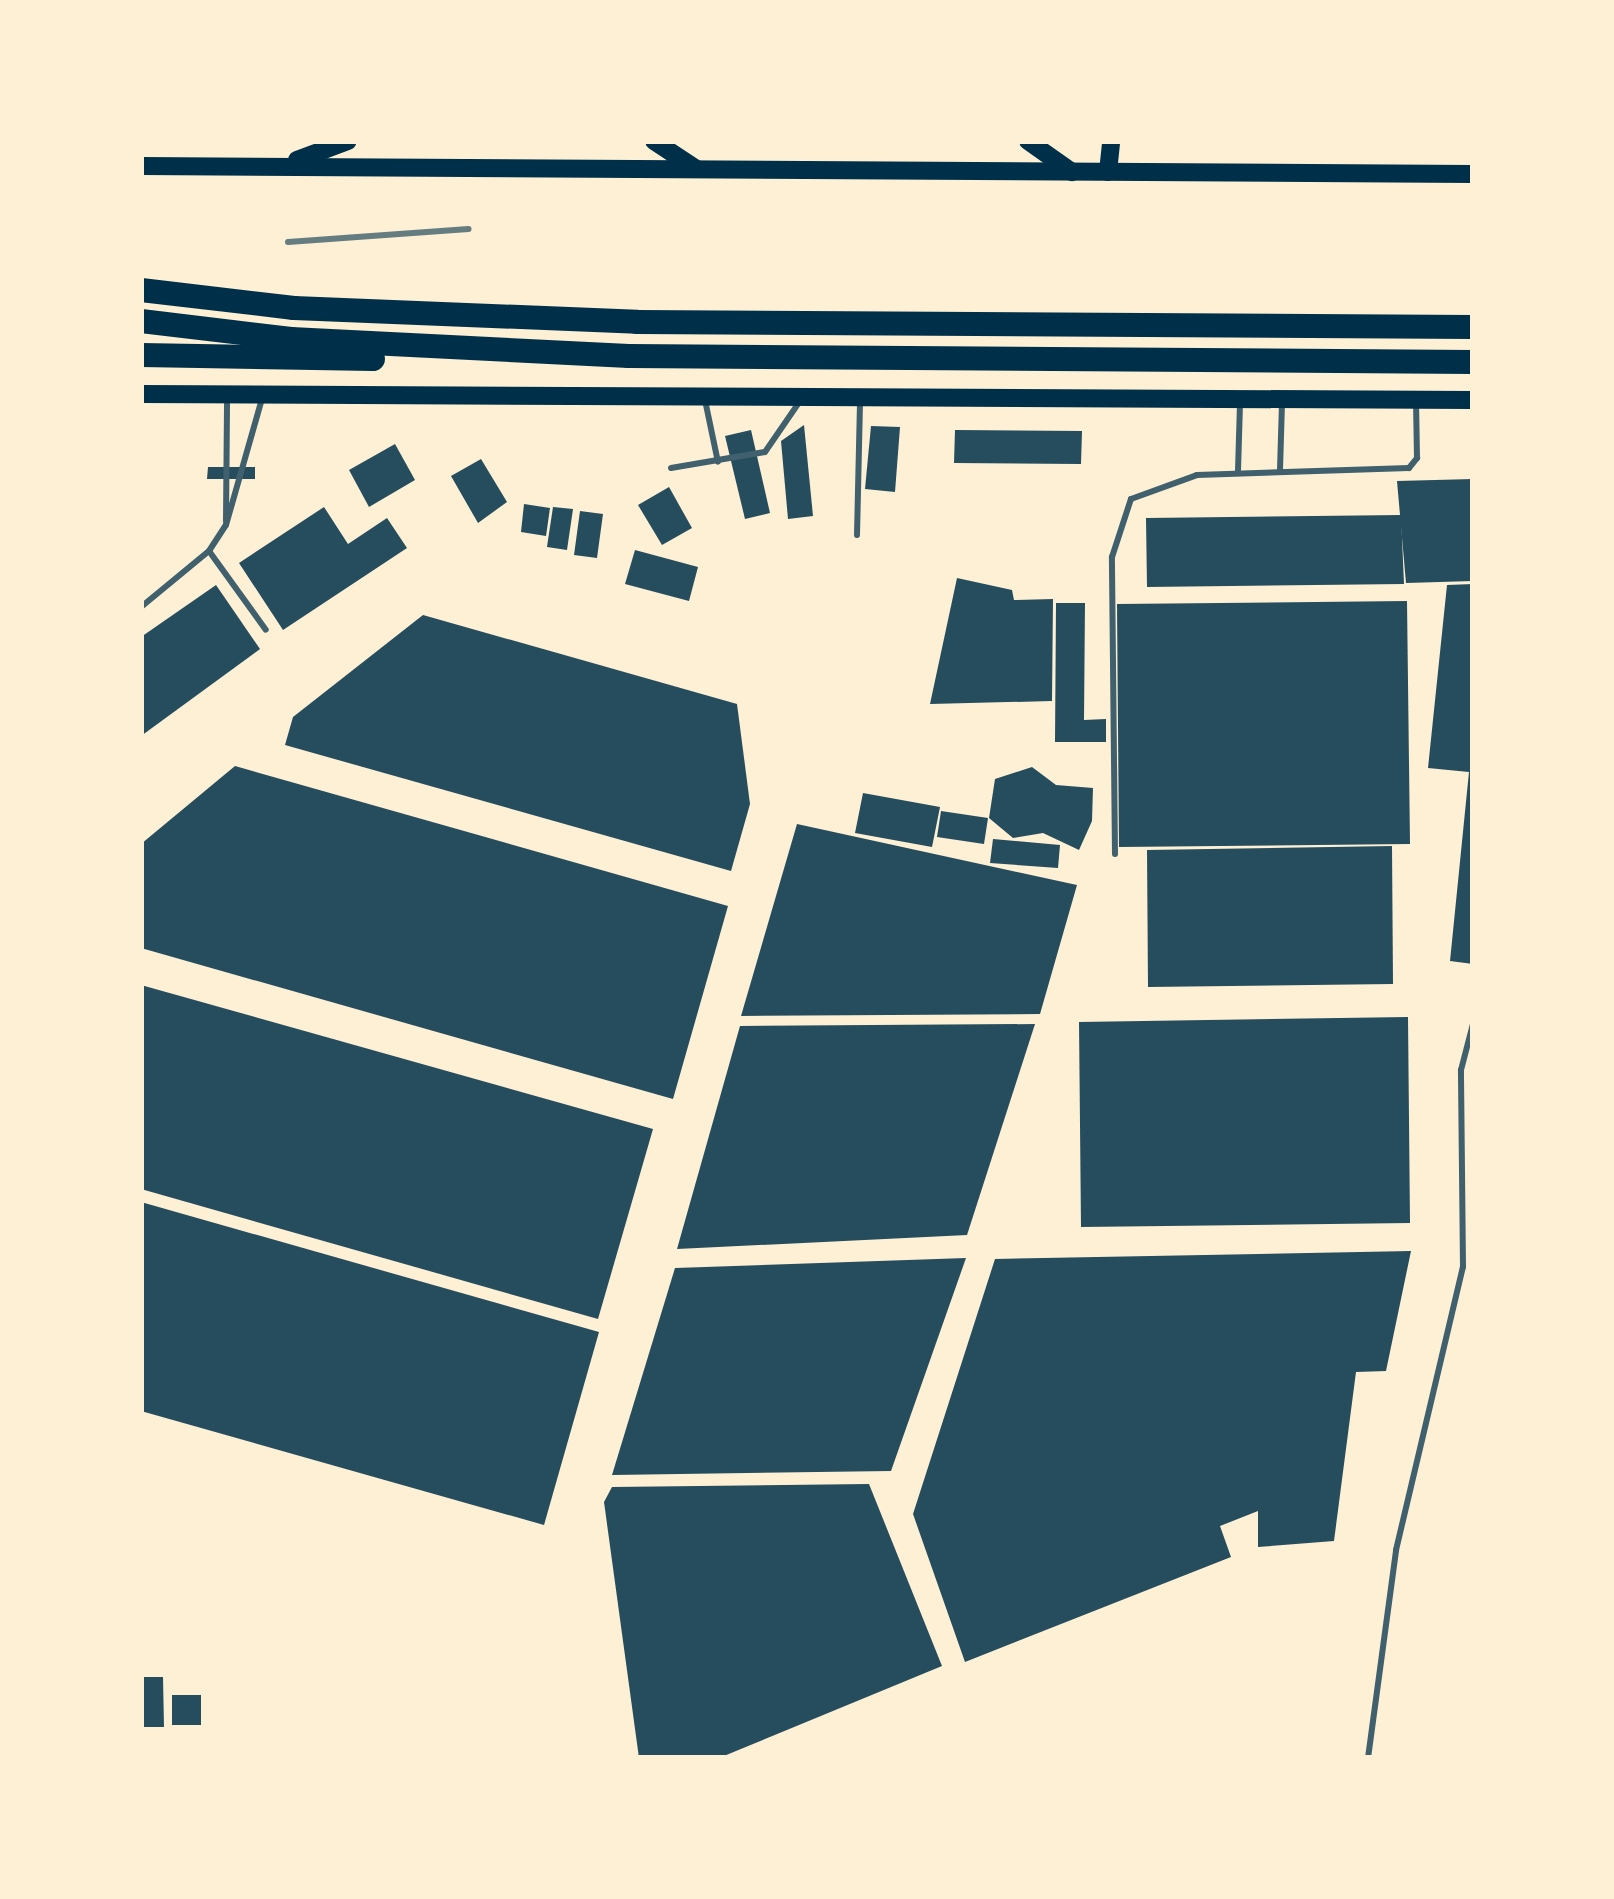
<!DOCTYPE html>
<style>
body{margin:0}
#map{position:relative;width:1614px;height:1899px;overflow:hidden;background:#fdf0d5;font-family:Figtree,sans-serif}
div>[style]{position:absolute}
.building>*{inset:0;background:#264d5e}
.service>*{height:6px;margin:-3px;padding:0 3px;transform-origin:3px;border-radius:3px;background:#3f606c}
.secondary>*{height:18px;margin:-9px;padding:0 9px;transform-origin:9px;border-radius:9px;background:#003049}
.motorway>*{height:24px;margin:-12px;padding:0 12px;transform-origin:12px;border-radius:12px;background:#003049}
.rail>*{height:6px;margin:-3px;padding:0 3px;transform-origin:3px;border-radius:3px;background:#657d81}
span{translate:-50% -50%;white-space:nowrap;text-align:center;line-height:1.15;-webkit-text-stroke:10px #fdf0d5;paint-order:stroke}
.frame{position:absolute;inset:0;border:144px solid #fdf0d5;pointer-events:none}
</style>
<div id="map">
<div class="building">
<div style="clip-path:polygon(804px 425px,813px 516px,788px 519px,781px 441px)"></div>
<div style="clip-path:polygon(871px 426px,900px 427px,895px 492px,865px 489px)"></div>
<div style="clip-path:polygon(751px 430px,770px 513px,745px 519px,725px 436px)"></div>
<div style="clip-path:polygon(955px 430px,1082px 431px,1081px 464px,954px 463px)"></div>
<div style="clip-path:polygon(395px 444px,415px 480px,369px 507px,349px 470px)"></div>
<div style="clip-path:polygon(481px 459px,507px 502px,478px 523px,451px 476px)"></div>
<div style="clip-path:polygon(208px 467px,255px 467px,255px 479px,207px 479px)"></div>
<div style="clip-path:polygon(1473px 479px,1473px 581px,1406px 583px,1397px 481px)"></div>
<div style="clip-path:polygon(669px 487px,692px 528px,662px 545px,638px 505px)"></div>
<div style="clip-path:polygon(524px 504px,550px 508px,546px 536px,521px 532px)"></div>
<div style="clip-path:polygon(324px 507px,348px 544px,387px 518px,407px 548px,283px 630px,239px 563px)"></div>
<div style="clip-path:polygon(553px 507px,573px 509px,567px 550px,547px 547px)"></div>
<div style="clip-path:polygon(580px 511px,603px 514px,597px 558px,574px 555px)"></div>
<div style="clip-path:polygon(1401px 515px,1404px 584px,1147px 587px,1146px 518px)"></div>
<div style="clip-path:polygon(635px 550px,698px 567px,689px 601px,625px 584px)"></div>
<div style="clip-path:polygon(957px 578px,1012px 590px,1014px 600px,1053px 599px,1052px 701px,930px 704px)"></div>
<div style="clip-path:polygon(1473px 584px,1472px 732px,1473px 964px,1450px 961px,1469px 772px,1428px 768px,1447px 585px)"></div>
<div style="clip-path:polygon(216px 585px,260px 649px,141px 736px,141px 637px)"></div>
<div style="clip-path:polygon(1407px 601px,1410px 844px,1119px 847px,1117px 604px)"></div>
<div style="clip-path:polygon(1056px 603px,1085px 603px,1084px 720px,1106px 719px,1106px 742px,1055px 742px)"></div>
<div style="clip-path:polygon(423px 615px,737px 704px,750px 804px,731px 871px,285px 745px,293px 717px)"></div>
<div style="clip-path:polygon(235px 766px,728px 906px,673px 1099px,141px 948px,141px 844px)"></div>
<div style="clip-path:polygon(1032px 767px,1056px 785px,1093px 788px,1092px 821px,1079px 850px,1043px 833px,1013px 838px,989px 818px,995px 779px)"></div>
<div style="clip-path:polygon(863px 793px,940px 807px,932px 847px,855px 833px)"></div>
<div style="clip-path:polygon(941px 811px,988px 818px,984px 844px,937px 837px)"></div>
<div style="clip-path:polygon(797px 824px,1077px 885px,1040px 1014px,741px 1016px)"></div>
<div style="clip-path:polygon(993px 839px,1060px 845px,1058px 868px,990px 863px)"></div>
<div style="clip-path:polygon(1392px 846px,1393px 984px,1148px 987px,1147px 850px)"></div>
<div style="clip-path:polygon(141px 985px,653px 1129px,598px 1319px,141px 1189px)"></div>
<div style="clip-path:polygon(1408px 1017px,1410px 1223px,1081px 1227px,1079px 1022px)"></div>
<div style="clip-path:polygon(1035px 1024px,967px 1235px,677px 1249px,740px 1026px)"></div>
<div style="clip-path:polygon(141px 1202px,599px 1332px,544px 1525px,141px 1411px)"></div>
<div style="clip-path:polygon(1411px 1251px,1386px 1371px,1356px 1372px,1334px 1541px,1258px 1547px,1258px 1511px,1220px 1526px,1231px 1557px,965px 1662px,913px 1514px,995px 1259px)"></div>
<div style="clip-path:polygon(966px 1258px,891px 1471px,612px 1475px,675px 1268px)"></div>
<div style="clip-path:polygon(869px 1484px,942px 1666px,719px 1758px,639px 1758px,604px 1502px,612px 1487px)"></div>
<div style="clip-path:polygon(141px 1677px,163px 1677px,164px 1727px,141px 1727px)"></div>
<div style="clip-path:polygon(172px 1695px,201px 1695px,201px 1725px,172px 1725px)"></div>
</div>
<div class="service">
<div style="left:705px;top:400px;width:63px;rotate:78.2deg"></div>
<div style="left:671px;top:468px;width:95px;rotate:-9.7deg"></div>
<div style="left:765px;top:452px;width:62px;rotate:-55.5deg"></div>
<div style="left:1280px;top:470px;width:68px;rotate:-88.3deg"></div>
<div style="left:1238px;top:471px;width:68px;rotate:-88.3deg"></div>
<div style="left:226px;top:521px;width:124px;rotate:-89.5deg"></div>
<div style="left:857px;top:535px;width:134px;rotate:-88.7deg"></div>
<div style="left:209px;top:551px;width:97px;rotate:54.2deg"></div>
<div style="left:141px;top:607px;width:88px;rotate:-39.5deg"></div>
<div style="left:209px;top:551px;width:31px;rotate:-57deg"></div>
<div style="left:226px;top:525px;width:135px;rotate:-74.1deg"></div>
<div style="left:1115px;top:854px;width:297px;rotate:-90.6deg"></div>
<div style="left:1112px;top:557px;width:61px;rotate:-71.9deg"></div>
<div style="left:1131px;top:499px;width:70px;rotate:-20deg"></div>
<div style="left:1197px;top:475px;width:212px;rotate:-1.9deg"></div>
<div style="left:1409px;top:468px;width:13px;rotate:-51deg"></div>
<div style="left:1417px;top:458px;width:55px;rotate:-91deg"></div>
<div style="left:1368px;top:1758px;width:210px;rotate:-82.3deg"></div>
<div style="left:1396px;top:1550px;width:291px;rotate:-76.7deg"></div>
<div style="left:1463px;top:1267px;width:197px;rotate:-90.6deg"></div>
<div style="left:1461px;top:1070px;width:48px;rotate:-75.4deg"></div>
</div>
<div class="secondary">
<div style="left:654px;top:141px;width:49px;rotate:33.4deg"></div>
<div style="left:1028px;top:141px;width:54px;rotate:35.2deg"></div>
<div style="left:297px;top:160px;width:54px;rotate:-20.4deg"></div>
<div style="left:141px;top:166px;width:1332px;rotate:0.34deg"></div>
<div style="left:1108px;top:172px;width:31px;rotate:-84deg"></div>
<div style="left:141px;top:394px;width:1332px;rotate:0.26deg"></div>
</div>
<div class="motorway">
<div style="left:141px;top:290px;width:154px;rotate:6.7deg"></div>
<div style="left:294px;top:308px;width:343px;rotate:2.3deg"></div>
<div style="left:637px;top:322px;width:836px;rotate:0.34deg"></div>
<div style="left:141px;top:321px;width:151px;rotate:6.8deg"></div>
<div style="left:291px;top:339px;width:338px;rotate:2.9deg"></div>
<div style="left:629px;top:356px;width:844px;rotate:0.41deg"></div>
<div style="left:141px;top:355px;width:232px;rotate:1deg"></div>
</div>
<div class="rail">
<div style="left:288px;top:242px;width:181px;rotate:-4.1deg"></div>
</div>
<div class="frame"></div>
</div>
